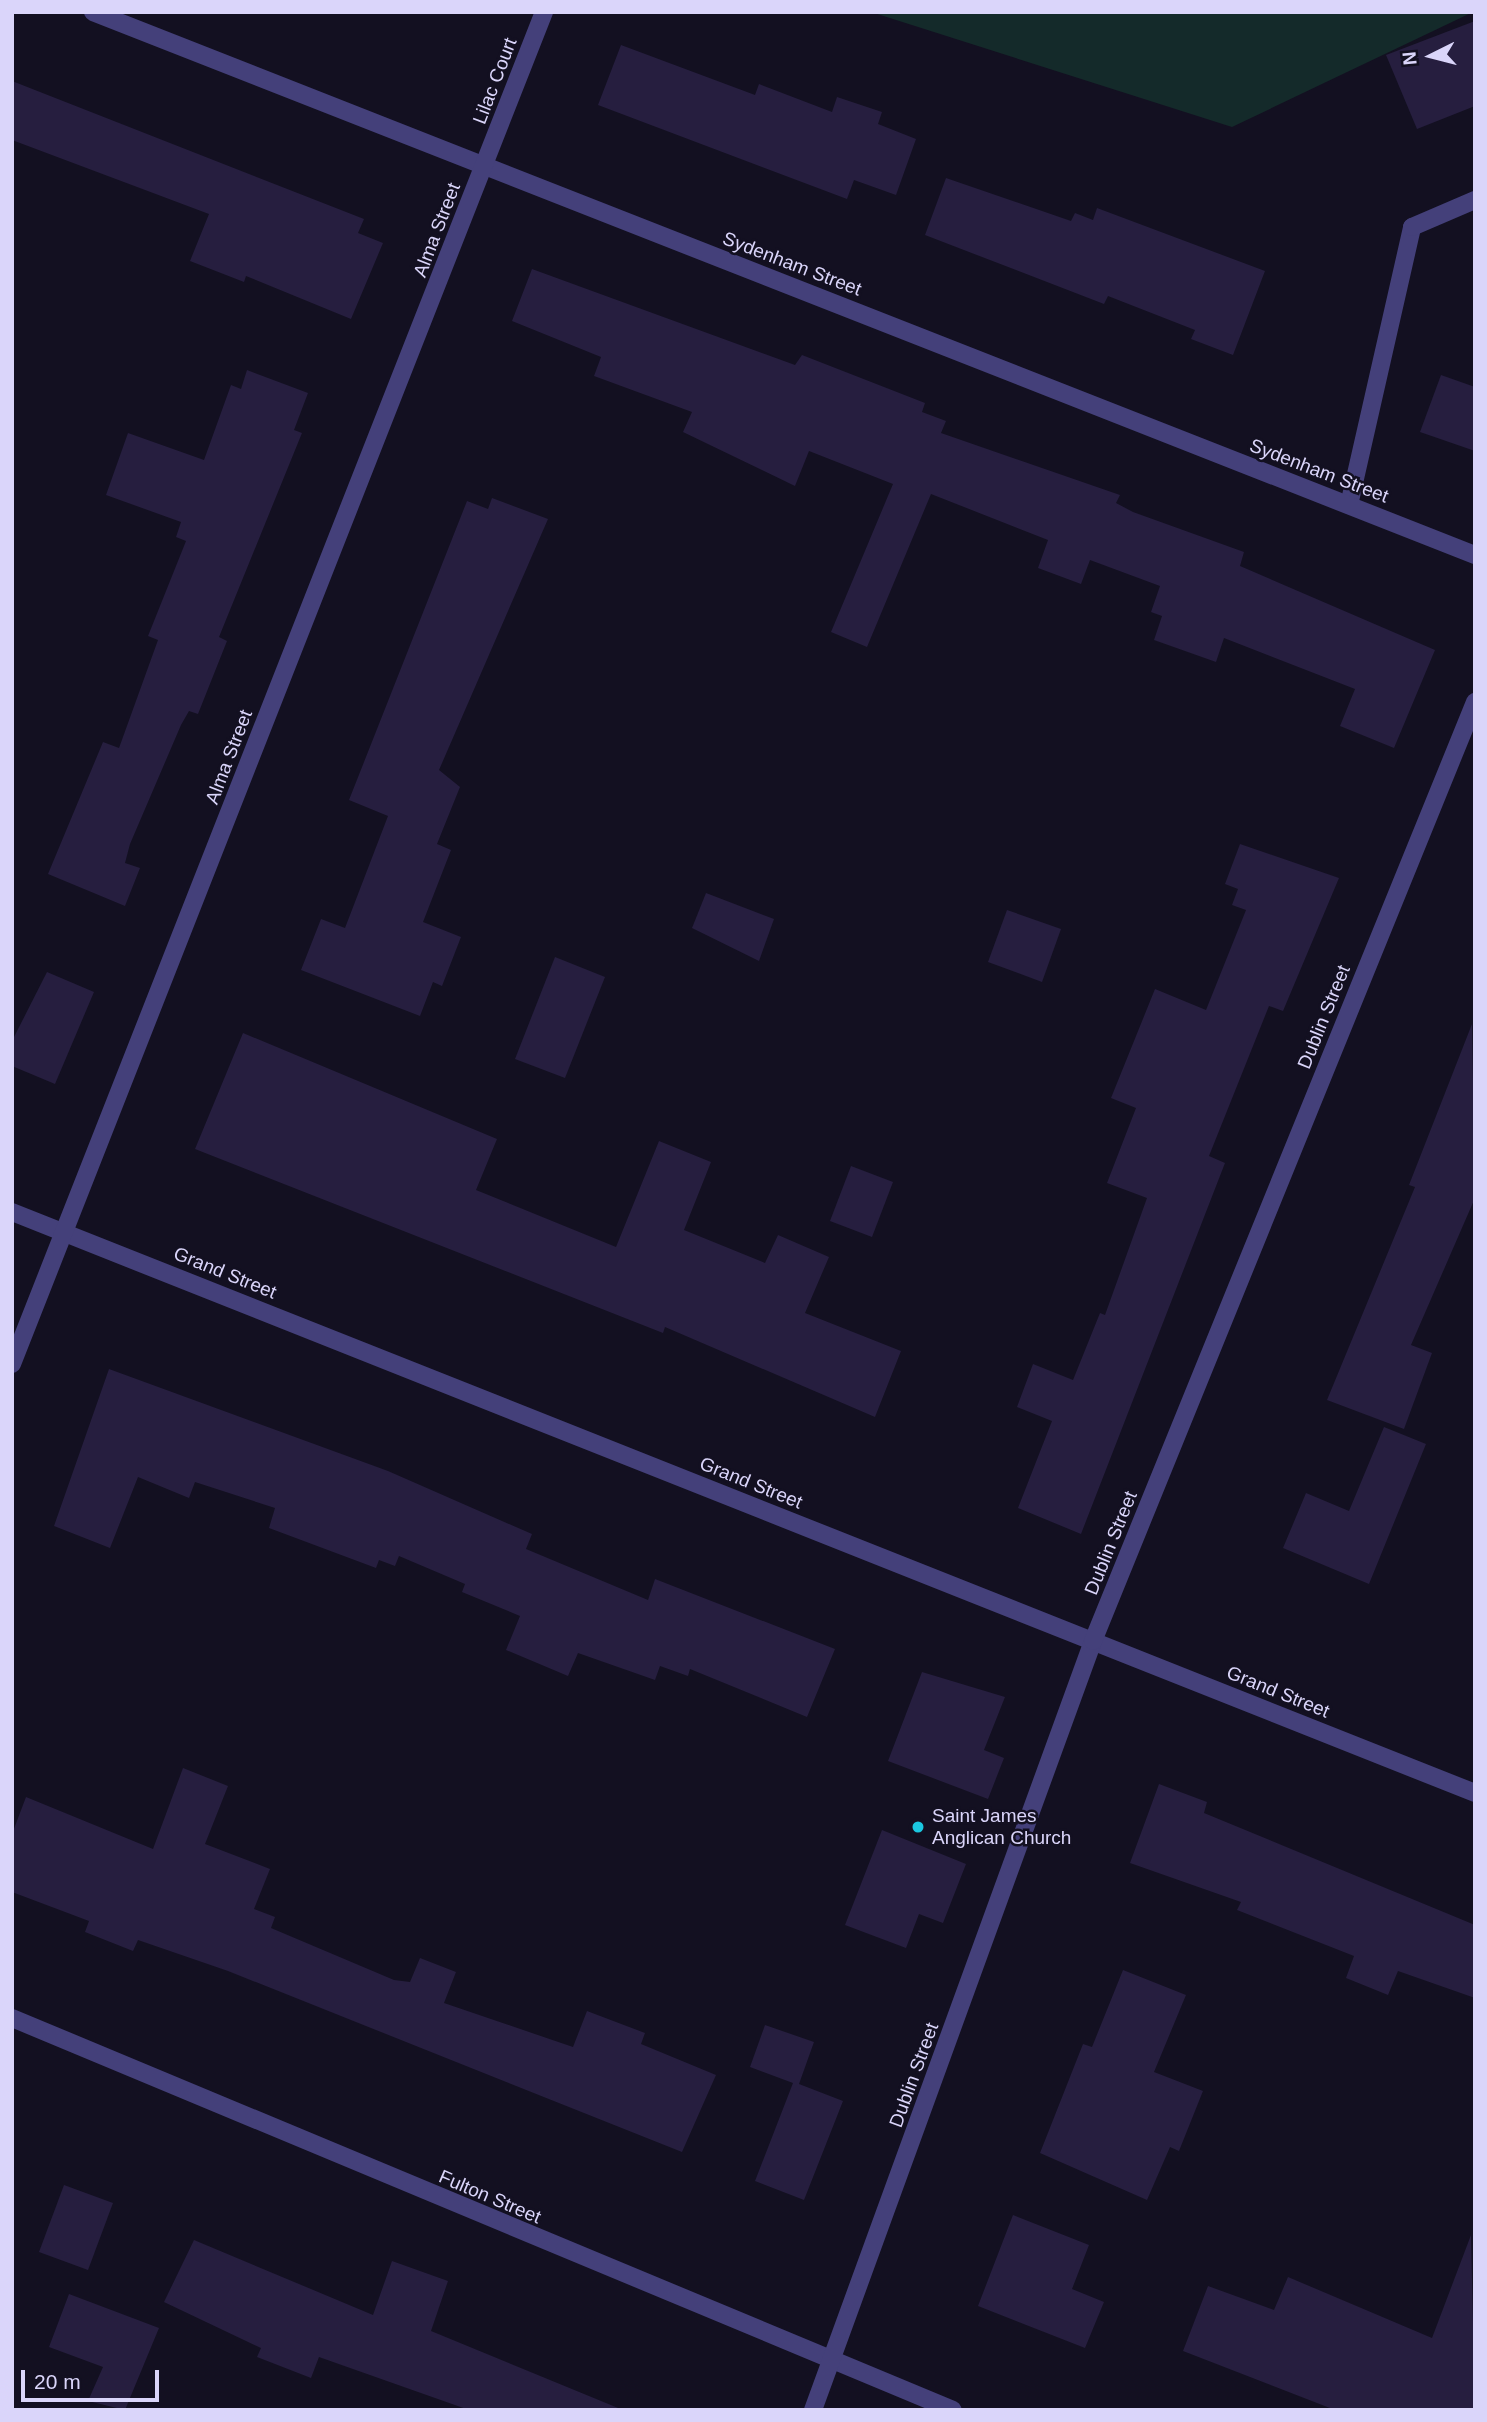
<!DOCTYPE html>
<style>
body{margin:0}
#map{position:relative;width:1487px;height:2422px;overflow:hidden;background:#131021;font-family:Helvetica,sans-serif}
div>[style]{position:absolute}
.green>*{inset:0;background:#142a2a}
.building>*{inset:0;background:#261e3f}
.service>*{height:18px;margin:-9px;padding:0 9px;transform-origin:9px;border-radius:9px;background:#44407a}
.minor>*{height:18px;margin:-9px;padding:0 9px;transform-origin:9px;border-radius:9px;background:#44407a}
.dots>*{width:19px;height:19px;translate:-50% -50%;box-sizing:border-box;border:4px solid #131021;border-radius:50%}
span{translate:-50% -50%;white-space:nowrap;text-align:center;line-height:1.15;-webkit-text-stroke:5px #131021;paint-order:stroke}
.street-label{font-size:19px;color:#dad5fa}
.poi-label{font-size:19px;color:#dad5fa}
.left{translate:0 -50%;text-align:left}
.frame{position:absolute;inset:0;border:14px solid #dad5fa;pointer-events:none}
.north{position:absolute;left:1396px;top:21px;width:70px;height:70px;-webkit-text-stroke:5px #131021;paint-order:stroke;rotate:264deg;font-size:19px;font-weight:700;line-height:28px;text-align:center;color:#dad5fa}
.north::after{content:'';display:block;margin:auto;width:24px;height:32px;background:#dad5fa;clip-path:polygon(50% 0,100% 100%,50% 72%,0 100%)}
.scale{position:absolute;left:21px;top:2370px;width:138px;height:32px;box-sizing:border-box;border:4px solid #dad5fa;border-top:0;padding-left:9px;font-size:21px;line-height:24px;white-space:nowrap;color:#dad5fa;-webkit-text-stroke:5px #131021;paint-order:stroke}
</style>
<div id="map">
<div class="green">
<div style="clip-path:polygon(871px 12px,1473px 12px,1232px 127px)"></div>
</div>
<div class="building">
<div style="clip-path:polygon(1475px 21px,1475px 106px,1417px 129px,1386px 55px)"></div>
<div style="clip-path:polygon(621px 45px,755px 95px,759px 84px,832px 112px,837px 97px,882px 112px,878px 124px,916px 139px,896px 195px,854px 180px,847px 199px,598px 105px)"></div>
<div style="clip-path:polygon(12px 81px,364px 219px,358px 233px,383px 243px,351px 319px,246px 276px,244px 282px,190px 261px,209px 214px,12px 140px)"></div>
<div style="clip-path:polygon(946px 178px,1071px 221px,1075px 213px,1093px 220px,1097px 208px,1265px 271px,1233px 355px,1191px 339px,1195px 330px,1108px 296px,1104px 304px,925px 235px)"></div>
<div style="clip-path:polygon(532px 269px,795px 365px,802px 355px,925px 403px,922px 412px,946px 421px,941px 433px,1120px 495px,1116px 503px,1133px 512px,1244px 552px,1240px 566px,1435px 650px,1394px 748px,1340px 726px,1355px 689px,1224px 638px,1216px 662px,1154px 640px,1162px 616px,1151px 612px,1160px 586px,1090px 560px,1081px 584px,1038px 568px,1048px 540px,931px 494px,867px 647px,831px 632px,893px 484px,809px 451px,795px 486px,683px 432px,692px 412px,594px 376px,601px 357px,512px 321px)"></div>
<div style="clip-path:polygon(247px 370px,308px 393px,294px 430px,302px 433px,219px 637px,227px 641px,198px 714px,189px 711px,181px 725px,130px 844px,125px 863px,140px 868px,125px 906px,48px 874px,103px 742px,119px 748px,158px 640px,148px 636px,186px 541px,176px 537px,181px 522px,106px 495px,128px 433px,204px 460px,231px 385px,241px 389px)"></div>
<div style="clip-path:polygon(1441px 375px,1475px 387px,1475px 451px,1420px 432px)"></div>
<div style="clip-path:polygon(492px 498px,548px 519px,439px 770px,460px 787px,437px 844px,451px 850px,423px 922px,461px 937px,442px 986px,433px 982px,420px 1016px,301px 970px,321px 919px,345px 928px,388px 816px,349px 800px,467px 501px,488px 509px)"></div>
<div style="clip-path:polygon(1240px 844px,1339px 878px,1283px 1011px,1269px 1006px,1209px 1156px,1225px 1163px,1081px 1534px,1018px 1508px,1052px 1421px,1017px 1407px,1033px 1364px,1073px 1380px,1100px 1313px,1105px 1315px,1147px 1198px,1107px 1183px,1136px 1108px,1111px 1098px,1155px 989px,1206px 1010px,1246px 910px,1232px 905px,1238px 889px,1225px 884px)"></div>
<div style="clip-path:polygon(706px 893px,774px 919px,759px 961px,692px 928px)"></div>
<div style="clip-path:polygon(1007px 910px,1061px 929px,1042px 982px,988px 962px)"></div>
<div style="clip-path:polygon(555px 957px,605px 977px,565px 1078px,515px 1059px)"></div>
<div style="clip-path:polygon(47px 972px,94px 992px,55px 1084px,12px 1066px,12px 1041px)"></div>
<div style="clip-path:polygon(1472px 1024px,1475px 1198px,1411px 1345px,1432px 1353px,1404px 1429px,1327px 1400px,1415px 1187px,1409px 1185px)"></div>
<div style="clip-path:polygon(243px 1033px,497px 1139px,476px 1190px,616px 1247px,659px 1141px,711px 1162px,684px 1230px,765px 1263px,778px 1235px,829px 1257px,805px 1313px,901px 1351px,875px 1417px,665px 1327px,663px 1333px,195px 1149px)"></div>
<div style="clip-path:polygon(851px 1166px,893px 1182px,872px 1237px,830px 1221px)"></div>
<div style="clip-path:polygon(109px 1369px,388px 1471px,532px 1534px,526px 1549px,648px 1600px,655px 1579px,835px 1649px,807px 1717px,690px 1669px,688px 1676px,660px 1666px,655px 1680px,578px 1653px,568px 1676px,506px 1650px,520px 1616px,462px 1592px,465px 1584px,399px 1556px,395px 1566px,379px 1560px,376px 1568px,269px 1528px,275px 1508px,195px 1482px,189px 1498px,138px 1477px,110px 1548px,54px 1526px)"></div>
<div style="clip-path:polygon(1384px 1427px,1426px 1444px,1369px 1584px,1283px 1548px,1306px 1493px,1349px 1511px)"></div>
<div style="clip-path:polygon(922px 1672px,1005px 1697px,984px 1750px,1004px 1758px,988px 1799px,888px 1761px)"></div>
<div style="clip-path:polygon(183px 1768px,228px 1786px,205px 1844px,270px 1869px,254px 1909px,275px 1917px,271px 1928px,394px 1980px,410px 1982px,420px 1958px,456px 1972px,444px 2003px,573px 2047px,587px 2011px,645px 2033px,641px 2044px,716px 2075px,682px 2152px,228px 1971px,138px 1940px,133px 1951px,85px 1932px,89px 1921px,12px 1892px,12px 1834px,26px 1797px,153px 1849px)"></div>
<div style="clip-path:polygon(1159px 1784px,1207px 1802px,1204px 1813px,1475px 1925px,1475px 1998px,1398px 1971px,1388px 1995px,1346px 1978px,1354px 1956px,1237px 1910px,1241px 1902px,1130px 1863px)"></div>
<div style="clip-path:polygon(882px 1830px,966px 1864px,943px 1923px,919px 1914px,906px 1948px,845px 1925px)"></div>
<div style="clip-path:polygon(1123px 1970px,1186px 1995px,1154px 2072px,1203px 2091px,1179px 2151px,1170px 2147px,1147px 2200px,1040px 2153px,1083px 2044px,1092px 2047px)"></div>
<div style="clip-path:polygon(765px 2025px,814px 2042px,799px 2084px,843px 2101px,804px 2200px,755px 2181px,793px 2083px,750px 2067px)"></div>
<div style="clip-path:polygon(64px 2185px,113px 2203px,88px 2270px,39px 2252px)"></div>
<div style="clip-path:polygon(1013px 2215px,1089px 2245px,1072px 2289px,1104px 2302px,1085px 2348px,978px 2306px)"></div>
<div style="clip-path:polygon(1471px 2235px,1475px 2410px,1335px 2410px,1183px 2351px,1208px 2286px,1274px 2310px,1288px 2277px,1432px 2338px)"></div>
<div style="clip-path:polygon(194px 2240px,373px 2315px,392px 2261px,448px 2281px,431px 2331px,623px 2410px,469px 2410px,319px 2357px,311px 2378px,257px 2357px,261px 2348px,164px 2302px)"></div>
<div style="clip-path:polygon(69px 2294px,159px 2328px,125px 2410px,88px 2401px,103px 2367px,49px 2347px)"></div>
</div>
<div class="service">
<div style="left:1349px;top:505px;width:285px;rotate:-77.2deg"></div>
<div style="left:1412px;top:227px;width:69px;rotate:-23.2deg"></div>
</div>
<div class="minor">
<div style="left:93px;top:12px;width:1485px;rotate:21.45deg"></div>
<div style="left:12px;top:1212px;width:1574px;rotate:21.66deg"></div>
<div style="left:12px;top:1364px;width:1453px;rotate:-68.52deg"></div>
<div style="left:12px;top:2018px;width:1019px;rotate:22.62deg"></div>
<div style="left:813px;top:2410px;width:818px;rotate:-69.99deg"></div>
<div style="left:1093px;top:1641px;width:1014px;rotate:-67.86deg"></div>
</div>
<div class="dots">
<div style="left:918px;top:1827px;background:#1bc7e0"></div>
</div>
<div class="street-label">
<span style="left:495px;top:81px;rotate:-69deg">Lilac Court</span>
<span style="left:437px;top:230px;rotate:-69deg">Alma Street</span>
<span style="left:792px;top:264px;rotate:21deg">Sydenham Street</span>
<span style="left:1319px;top:471px;rotate:21deg">Sydenham Street</span>
<span style="left:229px;top:757px;rotate:-69deg">Alma Street</span>
<span style="left:1324px;top:1017px;rotate:-68deg">Dublin Street</span>
<span style="left:225px;top:1273px;rotate:22deg">Grand Street</span>
<span style="left:751px;top:1483px;rotate:22deg">Grand Street</span>
<span style="left:1111px;top:1543px;rotate:-68deg">Dublin Street</span>
<span style="left:1278px;top:1692px;rotate:22deg">Grand Street</span>
<span style="left:914px;top:2075px;rotate:-70deg">Dublin Street</span>
<span style="left:490px;top:2197px;rotate:23deg">Fulton Street</span>
</div>
<div class="poi-label">
<span class="left" style="left:932px;top:1827px">Saint James<br>Anglican Church</span>
</div>
<div class="frame"></div>
<div class="north">N</div>
<div class="scale">20 m</div>
</div>
